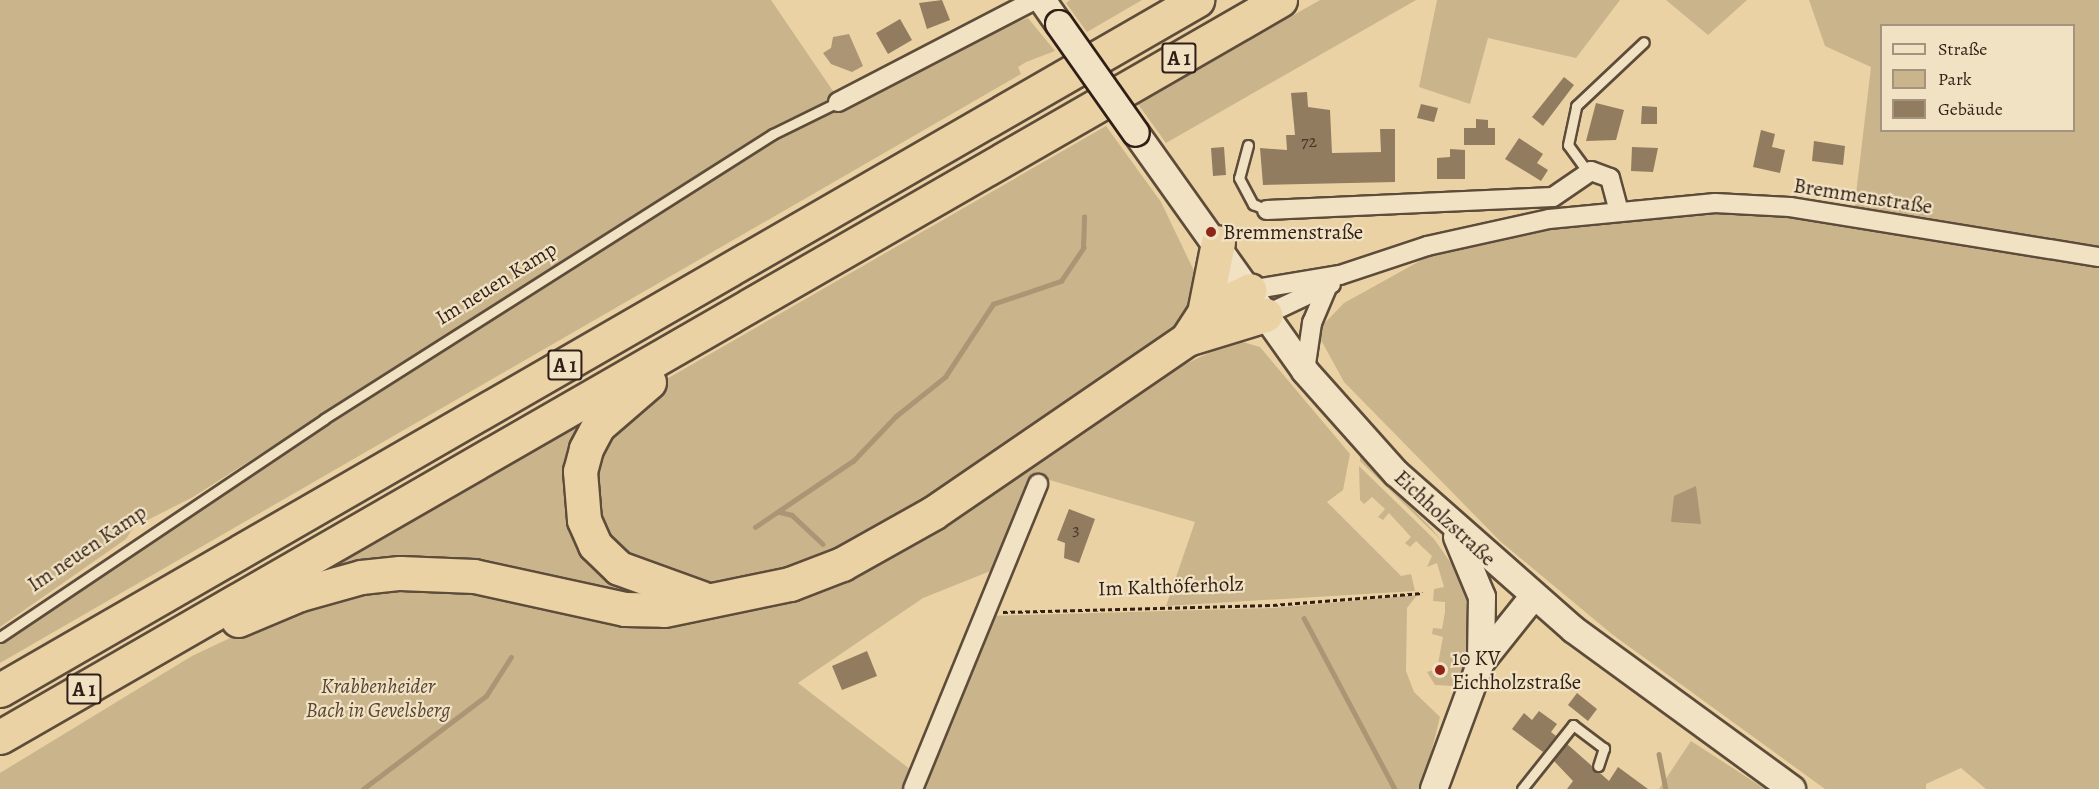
<!DOCTYPE html>
<meta charset="utf-8">
<style>
body{margin:0}
#map{position:relative;width:2099px;height:789px;overflow:hidden;background:#ead2a4;font-family:Alegreya,serif}
div>[style]{position:absolute}
.green>*{inset:0;background:#cab48c}
.water>*{inset:0;background:#ab9574}
.stream>*{height:4.5px;margin:-2.25px;padding:0 2.25px;transform-origin:2.25px;border-radius:2.25px;background:#ab9574}
.building>*{inset:0;background:#917c60}
.path>*{height:3px;margin-top:-1.5px;transform-origin:0;background:repeating-linear-gradient(90deg,#301f17 0 4.5px,transparent 0 7.5px)}
.roads{filter:drop-shadow(2px 0 #5e4c3a) drop-shadow(-2px 0 #5e4c3a) drop-shadow(0 2px #5e4c3a) drop-shadow(0 -2px #5e4c3a)}
.service>*{height:9px;margin:-4.5px;padding:0 4.5px;transform-origin:4.5px;border-radius:4.5px;background:#f1e2c4}
.minor>*{height:18px;margin:-9px;padding:0 9px;transform-origin:9px;border-radius:9px;background:#f1e2c4}
.secondary>*{height:26px;margin:-13px;padding:0 13px;transform-origin:13px;border-radius:13px;background:#f1e2c4}
.motorway>*{height:33px;margin:-16.5px;padding:0 16.5px;transform-origin:16.5px;border-radius:16.5px;background:#ead2a4}
.bridges{filter:drop-shadow(2px 0 #301f17) drop-shadow(-2px 0 #301f17) drop-shadow(0 2px #301f17) drop-shadow(0 -2px #301f17)}
.secondary-bridge>*{height:26px;margin:-13px;padding:0 13px;transform-origin:13px;border-radius:13px;background:#f1e2c4}
.dots>*{width:16px;height:16px;translate:-50% -50%;box-sizing:border-box;border:3px solid #f1e2c4;border-radius:50%}
span{translate:-50% -50%;white-space:nowrap;text-align:center;line-height:1.15;-webkit-text-stroke:4.5px #f1e2c4;paint-order:stroke}
.number-label{font-size:18px;color:#483629}
.number-label span{-webkit-text-stroke-width:0}
.shield-label span{padding:2px 4px;background:#f1e2c4;border:2px solid;border-radius:4px;-webkit-text-stroke-width:0}
.shield-label{font-size:20px;color:#301f17;font-weight:700}
.street-label{font-size:21px;color:#301f17}
.poi-label{font-size:21px;color:#301f17}
.left{translate:0 -50%;text-align:left}
.park-label{font-size:21px;color:#564434;font-style:italic}
.legend{position:absolute;left:1880px;top:24px;width:195px;height:108px;box-sizing:border-box;background:#f1e2c4;border:2px solid #a4947f;margin:0;padding:8px 10px;list-style:none;font-size:18px;color:#301f17}
.legend li{display:flex;align-items:center;gap:12px;height:30px}
.legend b{width:30px;border:2px solid #a4947f}
</style>
<div id="map">
<div class="green">
<div style="clip-path:polygon(0 0,771px 0,837px 97px,767px 130px,193px 497px,134px 527px,126px 539px,0 627px)"></div>
<div style="clip-path:polygon(1070px 0,1142px 0,1087px 32px,1066px 3px)"></div>
<div style="clip-path:polygon(1320px 0,1416px 0,1166px 143px,1138px 104px)"></div>
<div style="clip-path:polygon(1437px 0,1620px 0,1576px 58px,1488px 38px,1470px 104px,1419px 87px)"></div>
<div style="clip-path:polygon(1666px 0,1747px 0,1708px 35px)"></div>
<div style="clip-path:polygon(evenodd,1809px 0,2099px 0,2099px 249px,1854px 211px,1871px 67px,1825px 46px,1809px 0,1882px 26px,2074px 26px,2074px 130px,1882px 130px,1882px 26px)"></div>
<div style="clip-path:polygon(1028px 18px,1055px 51px,1026px 62px,1018px 67px,1021px 74px,0 663px,0 643px,86px 580px,782px 136px,982px 35px)"></div>
<div style="clip-path:polygon(1106px 126px,1161px 202px,1195px 273px,1200px 294px,1171px 333px,877px 533px,815px 563px,714px 585px,615px 553px,586px 484px,589px 461px,637px 396px)"></div>
<div style="clip-path:polygon(1712px 209px,1785px 213px,2099px 260px,2099px 789px,1986px 789px,1961px 768px,1926px 784px,1926px 789px,1825px 789px,1613px 635px,1501px 542px,1344px 382px,1321px 340px,1320px 328px,1344px 303px,1427px 257px,1593px 221px)"></div>
<div style="clip-path:polygon(1236px 340px,1260px 347px,1350px 454px,1343px 490px,1327px 502px,1401px 576px,1411px 574px,1415px 591px,1166px 606px,1195px 522px,1039px 477px,998px 568px,923px 598px,798px 683px,915px 773px,907px 789px,0 789px,0 773px,192px 656px,313px 599px,380px 585px,730px 609px,1116px 397px)"></div>
<div style="clip-path:polygon(600px 405px,575px 522px,682px 601px,321px 575px)"></div>
<div style="clip-path:polygon(1360px 455px,1431px 528px,1441px 540px,1360px 461px)"></div>
<div style="clip-path:polygon(1359px 466px,1434px 539px,1467px 586px,1473px 617px,1463px 668px,1453px 686px,1435px 685px,1427px 672px,1437px 669px,1443px 637px,1432px 634px,1433px 628px,1442px 629px,1445px 612px,1445px 602px,1433px 601px,1434px 589px,1444px 587px,1437px 563px,1427px 567px,1432px 556px,1416px 541px,1410px 547px,1405px 543px,1411px 537px,1389px 513px,1383px 520px,1378px 517px,1385px 509px,1372px 497px,1364px 504px,1360px 500px)"></div>
<div style="clip-path:polygon(1417px 595px,1407px 608px,1406px 671px,1414px 692px,1440px 717px,1422px 789px,919px 789px,986px 616px,1273px 608px)"></div>
<div style="clip-path:polygon(1691px 741px,1765px 789px,1659px 789px)"></div>
</div>
<div class="water">
<div style="clip-path:polygon(849px 34px,863px 66px,852px 72px,831px 64px,823px 53px,831px 48px,833px 37px)"></div>
<div style="clip-path:polygon(1696px 486px,1701px 524px,1671px 522px,1674px 496px)"></div>
</div>
<div class="stream">
<div style="left:780px;top:512px;width:12px;rotate:14deg"></div>
<div style="left:792px;top:515px;width:42px;rotate:43.1deg"></div>
<div style="left:755px;top:527px;width:118px;rotate:-34deg"></div>
<div style="left:853px;top:461px;width:62px;rotate:-46.3deg"></div>
<div style="left:896px;top:416px;width:63px;rotate:-38.5deg"></div>
<div style="left:945px;top:377px;width:87px;rotate:-56.7deg"></div>
<div style="left:993px;top:304px;width:72px;rotate:-18.7deg"></div>
<div style="left:1061px;top:281px;width:40px;rotate:-56deg"></div>
<div style="left:1083px;top:248px;width:31px;rotate:-88deg"></div>
<div style="left:1304px;top:618px;width:194px;rotate:62deg"></div>
<div style="left:1659px;top:754px;width:36px;rotate:79deg"></div>
<div style="left:363px;top:789px;width:154px;rotate:-37.1deg"></div>
<div style="left:486px;top:696px;width:46px;rotate:-57.3deg"></div>
</div>
<div class="building">
<div style="clip-path:polygon(942px 0,950px 20px,927px 29px,919px 3px)"></div>
<div style="clip-path:polygon(900px 19px,912px 40px,888px 54px,876px 33px)"></div>
<div style="clip-path:polygon(1564px 77px,1574px 85px,1543px 126px,1532px 117px)"></div>
<div style="clip-path:polygon(1307px 92px,1308px 107px,1330px 110px,1332px 153px,1381px 152px,1380px 129px,1395px 129px,1395px 182px,1263px 185px,1260px 148px,1287px 150px,1286px 135px,1295px 135px,1291px 93px)"></div>
<div style="clip-path:polygon(1596px 103px,1624px 110px,1616px 140px,1586px 141px)"></div>
<div style="clip-path:polygon(1421px 104px,1438px 108px,1434px 122px,1417px 118px)"></div>
<div style="clip-path:polygon(1642px 106px,1657px 107px,1657px 124px,1641px 124px)"></div>
<div style="clip-path:polygon(1476px 119px,1488px 120px,1488px 128px,1495px 128px,1495px 145px,1464px 145px,1464px 128px,1476px 128px)"></div>
<div style="clip-path:polygon(1761px 130px,1775px 134px,1772px 147px,1785px 150px,1780px 173px,1753px 167px)"></div>
<div style="clip-path:polygon(1519px 138px,1543px 154px,1537px 163px,1548px 170px,1541px 181px,1505px 159px)"></div>
<div style="clip-path:polygon(1814px 141px,1845px 146px,1843px 165px,1812px 161px)"></div>
<div style="clip-path:polygon(1224px 147px,1226px 175px,1213px 176px,1211px 148px)"></div>
<div style="clip-path:polygon(1632px 147px,1658px 148px,1653px 172px,1631px 171px)"></div>
<div style="clip-path:polygon(1450px 149px,1465px 150px,1465px 179px,1437px 179px,1437px 158px,1450px 157px)"></div>
<div style="clip-path:polygon(1069px 509px,1095px 519px,1079px 563px,1064px 558px,1065px 543px,1057px 540px)"></div>
<div style="clip-path:polygon(867px 651px,877px 676px,842px 690px,832px 666px)"></div>
<div style="clip-path:polygon(1577px 693px,1597px 709px,1588px 721px,1568px 705px)"></div>
<div style="clip-path:polygon(1539px 711px,1557px 724px,1551px 732px,1556px 736px,1543px 752px,1512px 729px,1524px 713px,1532px 720px)"></div>
<div style="clip-path:polygon(1567px 744px,1609px 781px,1618px 767px,1648px 789px,1567px 789px,1573px 781px,1553px 760px)"></div>
</div>
<div class="path">
<div style="left:1003px;top:612px;width:270px;rotate:-1.5deg"></div>
<div style="left:1273px;top:605px;width:150px;rotate:-4.6deg"></div>
</div>
<div class="roads">
<div class="service">
<div style="left:1248px;top:145px;width:34px;rotate:105deg"></div>
<div style="left:1239px;top:178px;width:30px;rotate:62deg"></div>
<div style="left:1253px;top:204px;width:15px;rotate:23deg"></div>
<div style="left:1587px;top:171px;width:32px;rotate:-126deg"></div>
<div style="left:1568px;top:145px;width:40px;rotate:-78deg"></div>
<div style="left:1576px;top:106px;width:93px;rotate:-43.3deg"></div>
<div style="left:0;top:637px;width:391px;rotate:-33.9deg"></div>
<div style="left:324px;top:419px;width:532px;rotate:-32.41deg"></div>
<div style="left:773px;top:134px;width:72px;rotate:-26.2deg"></div>
<div style="left:1522px;top:789px;width:82px;rotate:-51.4deg"></div>
<div style="left:1573px;top:725px;width:39px;rotate:37deg"></div>
<div style="left:1604px;top:748px;width:19px;rotate:108deg"></div>
</div>
<div class="minor">
<div style="left:838px;top:102px;width:222px;rotate:-27.4deg"></div>
<div style="left:1267px;top:210px;width:286px;rotate:-2.6deg"></div>
<div style="left:1553px;top:197px;width:46px;rotate:-34.4deg"></div>
<div style="left:1591px;top:171px;width:20px;rotate:20deg"></div>
<div style="left:1610px;top:178px;width:34px;rotate:75deg"></div>
<div style="left:1250px;top:290px;width:91px;rotate:-9.5deg"></div>
<div style="left:1340px;top:275px;width:92px;rotate:-18.4deg"></div>
<div style="left:1427px;top:246px;width:125px;rotate:-12.5deg"></div>
<div style="left:1549px;top:219px;width:167px;rotate:-5.5deg"></div>
<div style="left:1715px;top:203px;width:75px;rotate:3.1deg"></div>
<div style="left:1790px;top:207px;width:313px;rotate:9.2deg"></div>
<div style="left:1265px;top:315px;width:73px;rotate:-25.2deg"></div>
<div style="left:1305px;top:371px;width:49px;rotate:-81.7deg"></div>
<div style="left:1312px;top:323px;width:39px;rotate:-67deg"></div>
<div style="left:913px;top:789px;width:330px;rotate:-67.7deg"></div>
</div>
<div class="secondary">
<div style="left:1042px;top:0;width:29px;rotate:55deg"></div>
<div style="left:1136px;top:133px;width:292px;rotate:54.6deg"></div>
<div style="left:1305px;top:371px;width:137px;rotate:48.3deg"></div>
<div style="left:1396px;top:473px;width:237px;rotate:41.4deg"></div>
<div style="left:1574px;top:630px;width:270px;rotate:36.1deg"></div>
<div style="left:1457px;top:537px;width:65px;rotate:67.4deg"></div>
<div style="left:1482px;top:597px;width:65px;rotate:90.9deg"></div>
<div style="left:1434px;top:789px;width:135px;rotate:-69.7deg"></div>
<div style="left:1481px;top:662px;width:83px;rotate:-51.3deg"></div>
</div>
<div class="motorway">
<div style="left:1204px;top:313px;width:51px;rotate:-26.6deg"></div>
<div style="left:1187px;top:339px;width:82px;rotate:-17.1deg"></div>
<div style="left:649px;top:382px;width:67px;rotate:139.2deg"></div>
<div style="left:598px;top:426px;width:26px;rotate:118deg"></div>
<div style="left:586px;top:449px;width:23px;rotate:105deg"></div>
<div style="left:580px;top:471px;width:49px;rotate:85.3deg"></div>
<div style="left:584px;top:520px;width:27px;rotate:66deg"></div>
<div style="left:595px;top:545px;width:33px;rotate:44deg"></div>
<div style="left:619px;top:568px;width:88px;rotate:19.9deg"></div>
<div style="left:238px;top:620px;width:67px;rotate:-22.8deg"></div>
<div style="left:300px;top:594px;width:63px;rotate:-15.6deg"></div>
<div style="left:361px;top:577px;width:39px;rotate:-6deg"></div>
<div style="left:400px;top:573px;width:74px;rotate:2.3deg"></div>
<div style="left:474px;top:576px;width:155px;rotate:12.3deg"></div>
<div style="left:625px;top:609px;width:39px;rotate:1deg"></div>
<div style="left:664px;top:610px;width:129px;rotate:-11.7deg"></div>
<div style="left:790px;top:584px;width:56px;rotate:-21deg"></div>
<div style="left:842px;top:564px;width:104px;rotate:-29.3deg"></div>
<div style="left:933px;top:513px;width:308px;rotate:-34.4deg"></div>
<div style="left:1187px;top:339px;width:31px;rotate:-57deg"></div>
<div style="left:1204px;top:313px;width:72px;rotate:-78.8deg"></div>
<div style="left:0;top:690px;width:1382px;rotate:-29.96deg"></div>
<div style="left:0;top:737px;width:1477px;rotate:-29.93deg"></div>
</div>
</div>
<div class="bridges">
<div class="secondary-bridge">
<div style="left:1059px;top:24px;width:133px;rotate:54.8deg"></div>
</div>
</div>
<div class="dots">
<div style="left:1211px;top:232px;background:#8f2418"></div>
<div style="left:1440px;top:670px;background:#8f2418"></div>
</div>
<div class="number-label">
<span style="left:1309px;top:141px">72</span>
<span style="left:1076px;top:529px">3</span>
</div>
<div class="shield-label">
<span style="left:1179px;top:58px">A 1</span>
<span style="left:565px;top:365px">A 1</span>
<span style="left:84px;top:689px">A 1</span>
</div>
<div class="street-label">
<span style="left:1863px;top:196px;rotate:9deg">Bremmenstraße</span>
<span style="left:496px;top:283px;rotate:-32deg">Im neuen Kamp</span>
<span style="left:1445px;top:518px;rotate:43deg">Eichholzstraße</span>
<span style="left:87px;top:548px;rotate:-34deg">Im neuen Kamp</span>
<span style="left:1171px;top:586px;rotate:-2deg">Im Kalthöferholz</span>
</div>
<div class="poi-label">
<span class="left" style="left:1223px;top:232px">Bremmenstraße</span>
<span class="left" style="left:1452px;top:670px">10 KV<br>Eichholzstraße</span>
</div>
<div class="park-label">
<span style="left:378px;top:698px">Krabbenheider<br>Bach in Gevelsberg</span>
</div>
<ul class="legend">
<li><b style="height:8px;background:#f1e2c4"></b>Straße</li>
<li><b style="height:16px;background:#cab48c"></b>Park</li>
<li><b style="height:16px;background:#917c60"></b>Gebäude</li>
</ul>
</div>
